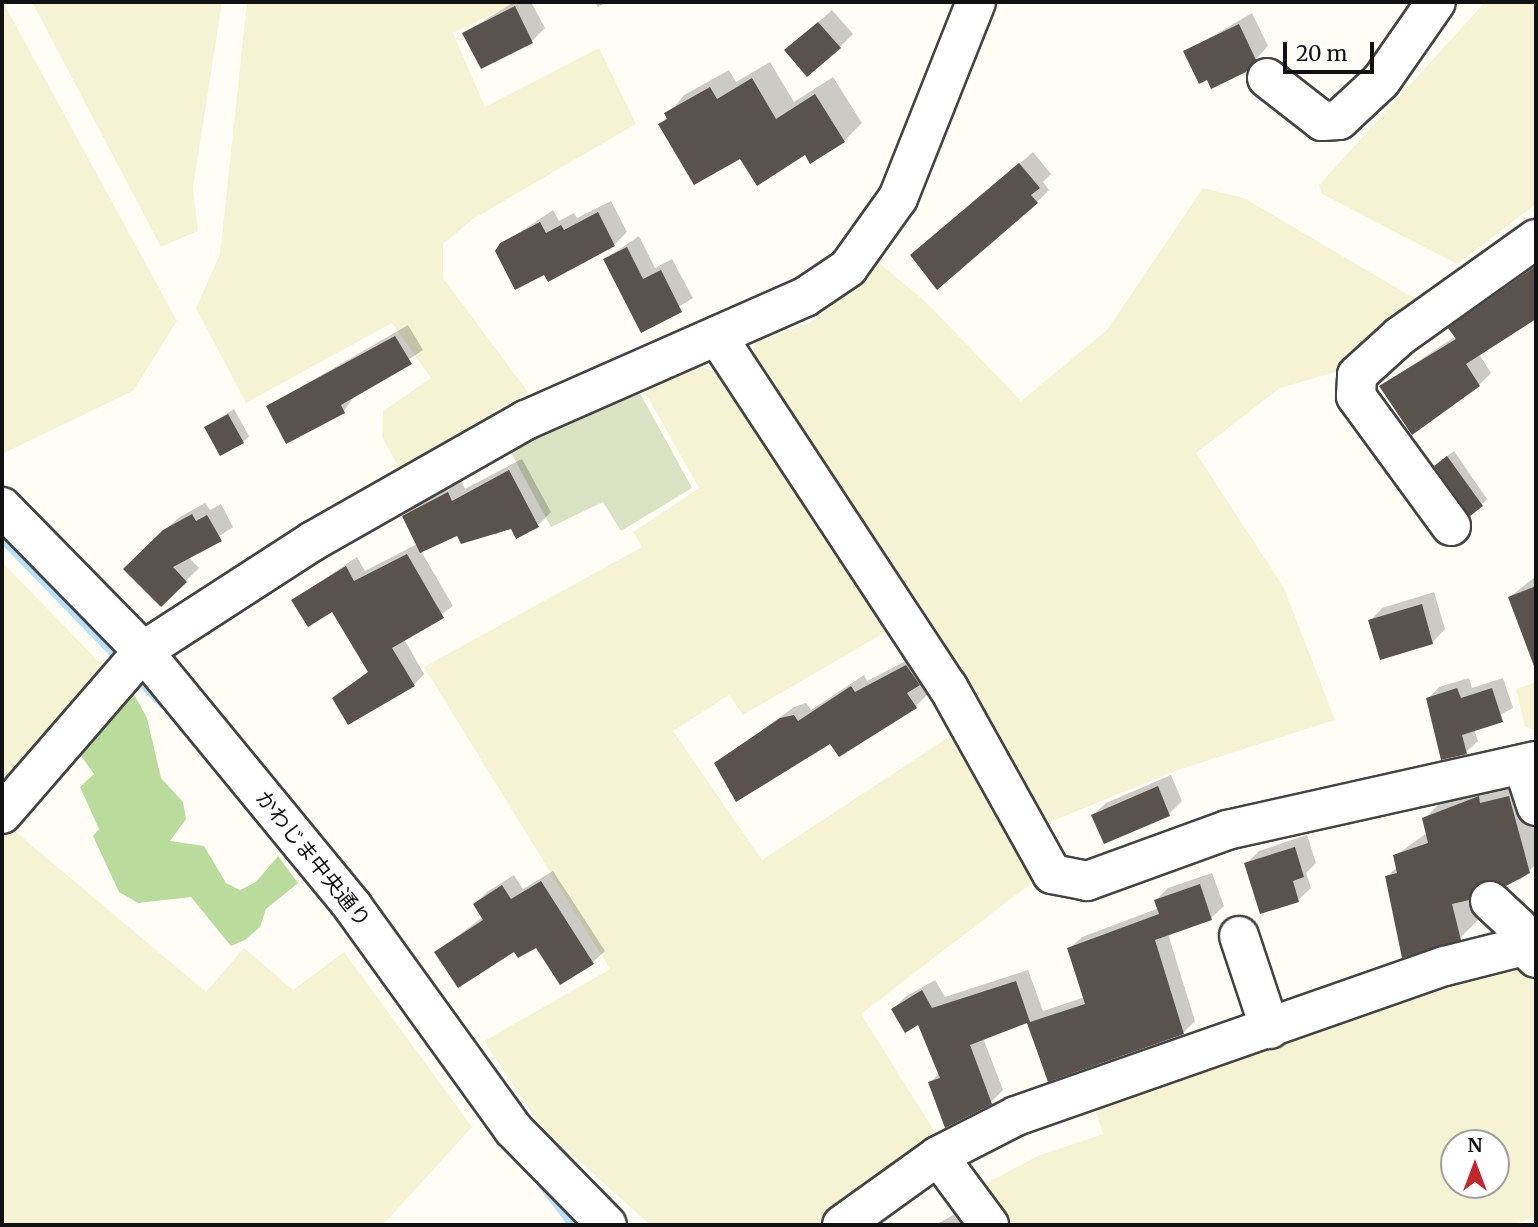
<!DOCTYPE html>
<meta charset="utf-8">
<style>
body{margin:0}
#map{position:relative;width:1538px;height:1227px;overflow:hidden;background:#fffdf5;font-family:Merriweather,"Noto Sans JP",serif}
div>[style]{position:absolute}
.farmland>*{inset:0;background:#f6f3d4}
.forest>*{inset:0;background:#b9dc9c}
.cemetery>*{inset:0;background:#d9e3c4}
.shadow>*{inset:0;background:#0003}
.stream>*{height:9px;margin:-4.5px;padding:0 4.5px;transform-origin:4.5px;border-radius:4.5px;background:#b9e0f7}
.building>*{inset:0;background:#5a524d}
.roads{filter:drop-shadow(2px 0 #444) drop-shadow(-2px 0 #444) drop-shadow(0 2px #444) drop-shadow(0 -2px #444)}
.minor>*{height:38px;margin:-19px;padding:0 19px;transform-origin:19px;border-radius:19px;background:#fff}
span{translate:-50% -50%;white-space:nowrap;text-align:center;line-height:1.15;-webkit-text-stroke:7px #fff;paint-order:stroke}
.street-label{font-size:21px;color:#111}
.frame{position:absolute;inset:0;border:4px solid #111;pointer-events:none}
.north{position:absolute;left:1440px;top:1129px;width:70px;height:70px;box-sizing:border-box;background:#fff;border:2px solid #a0a0a0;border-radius:50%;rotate:0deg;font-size:19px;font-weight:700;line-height:28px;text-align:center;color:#111}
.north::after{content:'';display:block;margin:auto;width:24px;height:32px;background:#c4262e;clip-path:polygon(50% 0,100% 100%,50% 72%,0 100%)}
.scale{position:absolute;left:1283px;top:42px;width:91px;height:32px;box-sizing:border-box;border:4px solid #111;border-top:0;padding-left:9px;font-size:21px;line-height:24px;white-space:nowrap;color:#111;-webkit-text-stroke:5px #fff;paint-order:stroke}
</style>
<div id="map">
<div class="farmland">
<div style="clip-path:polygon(3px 2px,177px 321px,133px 391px,2px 454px)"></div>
<div style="clip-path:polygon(32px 2px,222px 2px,193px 188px,198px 231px,161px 247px)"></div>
<div style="clip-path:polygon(247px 2px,517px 2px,453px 33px,485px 107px,599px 48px,636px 124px,473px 219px,443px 244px,443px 278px,528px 392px,399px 468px,382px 437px,383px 411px,431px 378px,392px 323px,246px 403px,196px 308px,220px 254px)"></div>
<div style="clip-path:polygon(1485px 2px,1536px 2px,1536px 204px,1457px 264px,1322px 194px,1319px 185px)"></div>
<div style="clip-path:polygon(1203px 188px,1244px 198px,1424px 304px,1343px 370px,1280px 388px,1196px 453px,1284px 588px,1335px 720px,1175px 771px,1043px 825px,930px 619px,752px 360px,755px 343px,811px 322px,879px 263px,926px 302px,1021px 401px,1107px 330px)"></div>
<div style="clip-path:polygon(696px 365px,721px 374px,891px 629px,743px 715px,729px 695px,673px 731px,762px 860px,955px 733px,1038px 878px,861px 1014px,941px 1142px,828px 1225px,650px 1225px,540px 1125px,484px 1041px,610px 969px,424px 667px,642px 547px,633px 532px,699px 488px,641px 385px)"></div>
<div style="clip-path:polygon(2px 562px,107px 670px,2px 792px)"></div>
<div style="clip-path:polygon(1536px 682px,1536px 730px,1525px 727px,1516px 689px)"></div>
<div style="clip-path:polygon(11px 828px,206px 992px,244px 948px,293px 990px,344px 952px,472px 1127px,383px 1225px,2px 1225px,2px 838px)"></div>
<div style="clip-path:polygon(evenodd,1516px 953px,1536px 975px,1536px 1217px,1511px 1225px,999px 1225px,975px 1189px,1040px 1155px,1103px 1134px,1091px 1097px,1516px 953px,1454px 1143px,1496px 1143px,1496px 1185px,1454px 1185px,1454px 1143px)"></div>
</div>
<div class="forest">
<div style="clip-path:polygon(129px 685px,147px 718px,161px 778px,183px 802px,186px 819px,170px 841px,204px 846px,226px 883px,240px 890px,256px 882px,278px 856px,298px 883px,266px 909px,260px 927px,245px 940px,231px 946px,191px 897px,138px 903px,119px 892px,93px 836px,99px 829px,80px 787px,94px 774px,79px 753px)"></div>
</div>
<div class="cemetery">
<div style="clip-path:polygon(636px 386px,692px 488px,621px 531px,603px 502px,551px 527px,509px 449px)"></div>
</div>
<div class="shadow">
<div style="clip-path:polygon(514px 2px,531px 2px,545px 28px,532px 41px,464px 33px)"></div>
<div style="clip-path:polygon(595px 2px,607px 2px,598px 7px)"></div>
<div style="clip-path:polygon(832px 10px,853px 34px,840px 47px,787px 50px)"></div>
<div style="clip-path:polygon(1252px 13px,1268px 46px,1245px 71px,1208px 78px,1185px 52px)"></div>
<div style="clip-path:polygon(770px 62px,794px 102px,833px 77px,862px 123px,844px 141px,805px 153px,740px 157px,661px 124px,684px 95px,729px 70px,736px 82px)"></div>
<div style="clip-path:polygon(1033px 152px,1051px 174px,1043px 182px,1049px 190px,1037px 202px,912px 255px)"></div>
<div style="clip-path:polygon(611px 201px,627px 232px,614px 245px,510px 239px,553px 210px,559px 221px,574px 213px,577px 218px)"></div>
<div style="clip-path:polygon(639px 236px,655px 268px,672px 259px,693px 298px,642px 330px,605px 259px)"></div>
<div style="clip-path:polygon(1536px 264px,1536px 317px,1479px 354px,1491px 373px,1479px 385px,1381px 386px,1456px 336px,1451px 329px,1463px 316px)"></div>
<div style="clip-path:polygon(408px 325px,423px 350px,355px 395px,344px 411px,268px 406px)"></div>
<div style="clip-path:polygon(234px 409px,249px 436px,243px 442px,206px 427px)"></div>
<div style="clip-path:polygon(1454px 451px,1487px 499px,1481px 505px,1442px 460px)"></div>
<div style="clip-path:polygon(522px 459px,551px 512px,538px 525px,517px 536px,511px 526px,495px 535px,491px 528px,457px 533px,421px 551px,453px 606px,404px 639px,424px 674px,414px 685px,335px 699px,369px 671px,332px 610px,293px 600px,357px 557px,365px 571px,417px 544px,404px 516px,417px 503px,461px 480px,465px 489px)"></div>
<div style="clip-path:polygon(205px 503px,210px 510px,221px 504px,233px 527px,188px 557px,199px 568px,161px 605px,126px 569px,178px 518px)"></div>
<div style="clip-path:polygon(1536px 576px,1536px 627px,1523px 631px,1510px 597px)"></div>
<div style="clip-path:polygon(1434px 592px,1445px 629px,1433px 642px,1381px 658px,1370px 621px,1382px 608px)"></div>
<div style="clip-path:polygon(919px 654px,930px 672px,920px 682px,928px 694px,916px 706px,831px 741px,716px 764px,794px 707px,806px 703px,811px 710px,864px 675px,867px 681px)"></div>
<div style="clip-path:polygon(1469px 678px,1472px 688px,1503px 678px,1513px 708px,1474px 729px,1478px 741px,1466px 752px,1428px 699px,1439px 687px)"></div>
<div style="clip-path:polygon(1171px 775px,1182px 801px,1169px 814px,1105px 842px,1093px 815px,1106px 803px)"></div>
<div style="clip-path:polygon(1527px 779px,1536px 815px,1536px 864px,1520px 880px,1483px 883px,1472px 895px,1478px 920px,1460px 938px,1387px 877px,1397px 867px,1395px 856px,1428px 832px,1424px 819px,1442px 801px)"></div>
<div style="clip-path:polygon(1307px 835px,1316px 863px,1306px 873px,1311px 888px,1298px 900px,1246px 864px,1259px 851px)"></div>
<div style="clip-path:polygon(553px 871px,605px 951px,593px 962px,561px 983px,536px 945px,436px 952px,483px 917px,475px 904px,487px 892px,514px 875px,523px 889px)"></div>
<div style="clip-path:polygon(1212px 873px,1224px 906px,1211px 918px,1168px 934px,1195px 1021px,1183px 1033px,1049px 1080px,1028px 1021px,983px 1038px,1003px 1090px,991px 1102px,930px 1082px,940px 1073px,918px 1023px,893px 1009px,905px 997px,935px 980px,945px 997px,1028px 970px,1043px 1011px,1085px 997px,1069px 949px,1082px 937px,1159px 908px,1156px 900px,1168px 888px)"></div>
<div style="clip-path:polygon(970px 1206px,984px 1225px,935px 1225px)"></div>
</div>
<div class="stream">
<div style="left:2px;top:538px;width:173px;rotate:45.9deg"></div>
<div style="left:134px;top:675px;width:42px;rotate:45deg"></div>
<div style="left:541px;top:1183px;width:53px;rotate:52.7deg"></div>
</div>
<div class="building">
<div style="clip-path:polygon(515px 6px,533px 43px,481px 69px,462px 33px)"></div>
<div style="clip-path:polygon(818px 22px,841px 48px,807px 77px,784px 50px)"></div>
<div style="clip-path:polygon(1239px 24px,1256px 60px,1246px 72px,1211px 89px,1207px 80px,1199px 84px,1183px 51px)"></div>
<div style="clip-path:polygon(752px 78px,776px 119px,815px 94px,845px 142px,810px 164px,805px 155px,757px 186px,740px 159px,694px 185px,658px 124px,667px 119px,664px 113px,710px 87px,717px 99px)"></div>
<div style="clip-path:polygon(1019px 163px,1040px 188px,1031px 195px,1038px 203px,937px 290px,910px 255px)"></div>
<div style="clip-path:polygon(598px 212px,615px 246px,548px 282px,544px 275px,515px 290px,495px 251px,500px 243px,540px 222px,546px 233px,561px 225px,564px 230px)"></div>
<div style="clip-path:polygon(627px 247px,643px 279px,661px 270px,682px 312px,641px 333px,603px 259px)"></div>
<div style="clip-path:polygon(1536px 266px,1536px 319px,1466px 364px,1480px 386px,1412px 435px,1379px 386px,1456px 339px,1448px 328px)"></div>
<div style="clip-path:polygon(395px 336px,412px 364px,341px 405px,345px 413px,286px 444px,266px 406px)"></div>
<div style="clip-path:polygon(228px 414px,244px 443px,220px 456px,204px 427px)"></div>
<div style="clip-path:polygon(1447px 456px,1483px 506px,1470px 516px,1434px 466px)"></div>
<div style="clip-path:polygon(509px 470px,539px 527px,516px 539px,511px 529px,461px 544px,457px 536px,420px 553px,402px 516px,448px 492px,452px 501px)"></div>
<div style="clip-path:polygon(192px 514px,196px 521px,207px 515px,222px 541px,173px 567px,187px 582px,161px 607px,123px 569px,163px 530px)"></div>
<div style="clip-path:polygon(407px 554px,444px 618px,392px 648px,415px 686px,348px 725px,332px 698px,368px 672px,332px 612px,308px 627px,291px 600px,346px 566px,354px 581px)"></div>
<div style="clip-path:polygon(1536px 586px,1536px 665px,1534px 666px,1508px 597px)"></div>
<div style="clip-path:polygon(1422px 604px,1433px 644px,1380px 660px,1368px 620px)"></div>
<div style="clip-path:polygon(906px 665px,920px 685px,907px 693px,917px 708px,839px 757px,830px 744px,736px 802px,714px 763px,780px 718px,794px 715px,798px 721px,851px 686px,855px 692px)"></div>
<div style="clip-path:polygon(1457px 688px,1461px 698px,1492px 688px,1503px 722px,1462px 735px,1467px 754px,1441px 760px,1426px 698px)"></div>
<div style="clip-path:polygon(1158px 786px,1170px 816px,1104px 844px,1091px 815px)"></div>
<div style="clip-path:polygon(1479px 796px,1480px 803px,1509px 796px,1530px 873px,1506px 886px,1494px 880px,1474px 886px,1469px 900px,1452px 904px,1461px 940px,1402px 958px,1385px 876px,1397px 873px,1393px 855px,1428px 843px,1422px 818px)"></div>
<div style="clip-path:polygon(1295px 847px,1304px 877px,1293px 881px,1299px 902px,1260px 914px,1244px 863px)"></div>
<div style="clip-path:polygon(541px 881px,594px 964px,560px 985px,536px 948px,518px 958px,514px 952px,458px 988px,434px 952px,483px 920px,473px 904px,502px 885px,511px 899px)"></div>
<div style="clip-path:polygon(1200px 884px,1212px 920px,1155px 940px,1184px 1034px,1048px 1082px,1027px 1023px,970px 1045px,992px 1104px,945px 1128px,928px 1082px,940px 1078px,918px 1025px,905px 1033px,891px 1009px,922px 990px,932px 1008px,1016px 981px,1030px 1022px,1085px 1004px,1067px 948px,1159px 914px,1154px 900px)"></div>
</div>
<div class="roads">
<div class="minor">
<div style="left:1267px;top:78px;width:70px;rotate:38deg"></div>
<div style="left:1322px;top:121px;width:17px;rotate:-3deg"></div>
<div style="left:1339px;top:120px;width:57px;rotate:-42.9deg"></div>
<div style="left:1381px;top:81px;width:96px;rotate:-55.2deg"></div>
<div style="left:717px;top:336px;width:420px;rotate:56.7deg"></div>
<div style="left:948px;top:687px;width:214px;rotate:60.9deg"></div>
<div style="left:1052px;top:874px;width:36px;rotate:11deg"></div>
<div style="left:1087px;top:881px;width:149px;rotate:-20deg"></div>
<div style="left:1227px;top:830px;width:317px;rotate:-12.6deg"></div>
<div style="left:2px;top:507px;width:202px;rotate:45.6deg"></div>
<div style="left:143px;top:651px;width:331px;rotate:50.6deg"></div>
<div style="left:353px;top:907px;width:274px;rotate:54.2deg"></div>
<div style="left:513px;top:1129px;width:134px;rotate:45.6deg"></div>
<div style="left:1451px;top:526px;width:161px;rotate:-126.2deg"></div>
<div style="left:1356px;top:396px;width:21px;rotate:-87deg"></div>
<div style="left:1357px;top:375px;width:58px;rotate:-42.2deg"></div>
<div style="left:1400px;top:336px;width:167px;rotate:-35.5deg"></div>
<div style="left:1524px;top:768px;width:40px;rotate:72deg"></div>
<div style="left:2px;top:814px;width:216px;rotate:-49.1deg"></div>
<div style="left:143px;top:651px;width:202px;rotate:-32.9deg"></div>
<div style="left:313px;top:541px;width:245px;rotate:-29.6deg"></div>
<div style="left:526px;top:420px;width:305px;rotate:-23.8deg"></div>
<div style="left:805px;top:297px;width:52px;rotate:-34deg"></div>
<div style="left:848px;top:268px;width:86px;rotate:-54.5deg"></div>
<div style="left:898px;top:198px;width:211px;rotate:-68.3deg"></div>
<div style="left:1490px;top:901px;width:38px;rotate:43deg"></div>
<div style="left:1518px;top:927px;width:20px;rotate:72deg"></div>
<div style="left:1239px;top:936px;width:98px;rotate:71.6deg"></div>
<div style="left:938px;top:1156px;width:86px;rotate:53.5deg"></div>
<div style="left:842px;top:1225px;width:118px;rotate:-35.7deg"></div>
<div style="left:938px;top:1156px;width:88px;rotate:-27.1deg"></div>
<div style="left:1016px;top:1116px;width:454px;rotate:-19.3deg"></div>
<div style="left:1445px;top:966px;width:81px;rotate:-14.2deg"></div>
<div style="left:1524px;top:946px;width:17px;rotate:45deg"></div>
</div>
</div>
<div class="street-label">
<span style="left:313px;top:859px;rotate:51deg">かわじま中央通り</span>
</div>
<div class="frame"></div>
<div class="north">N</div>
<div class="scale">20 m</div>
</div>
